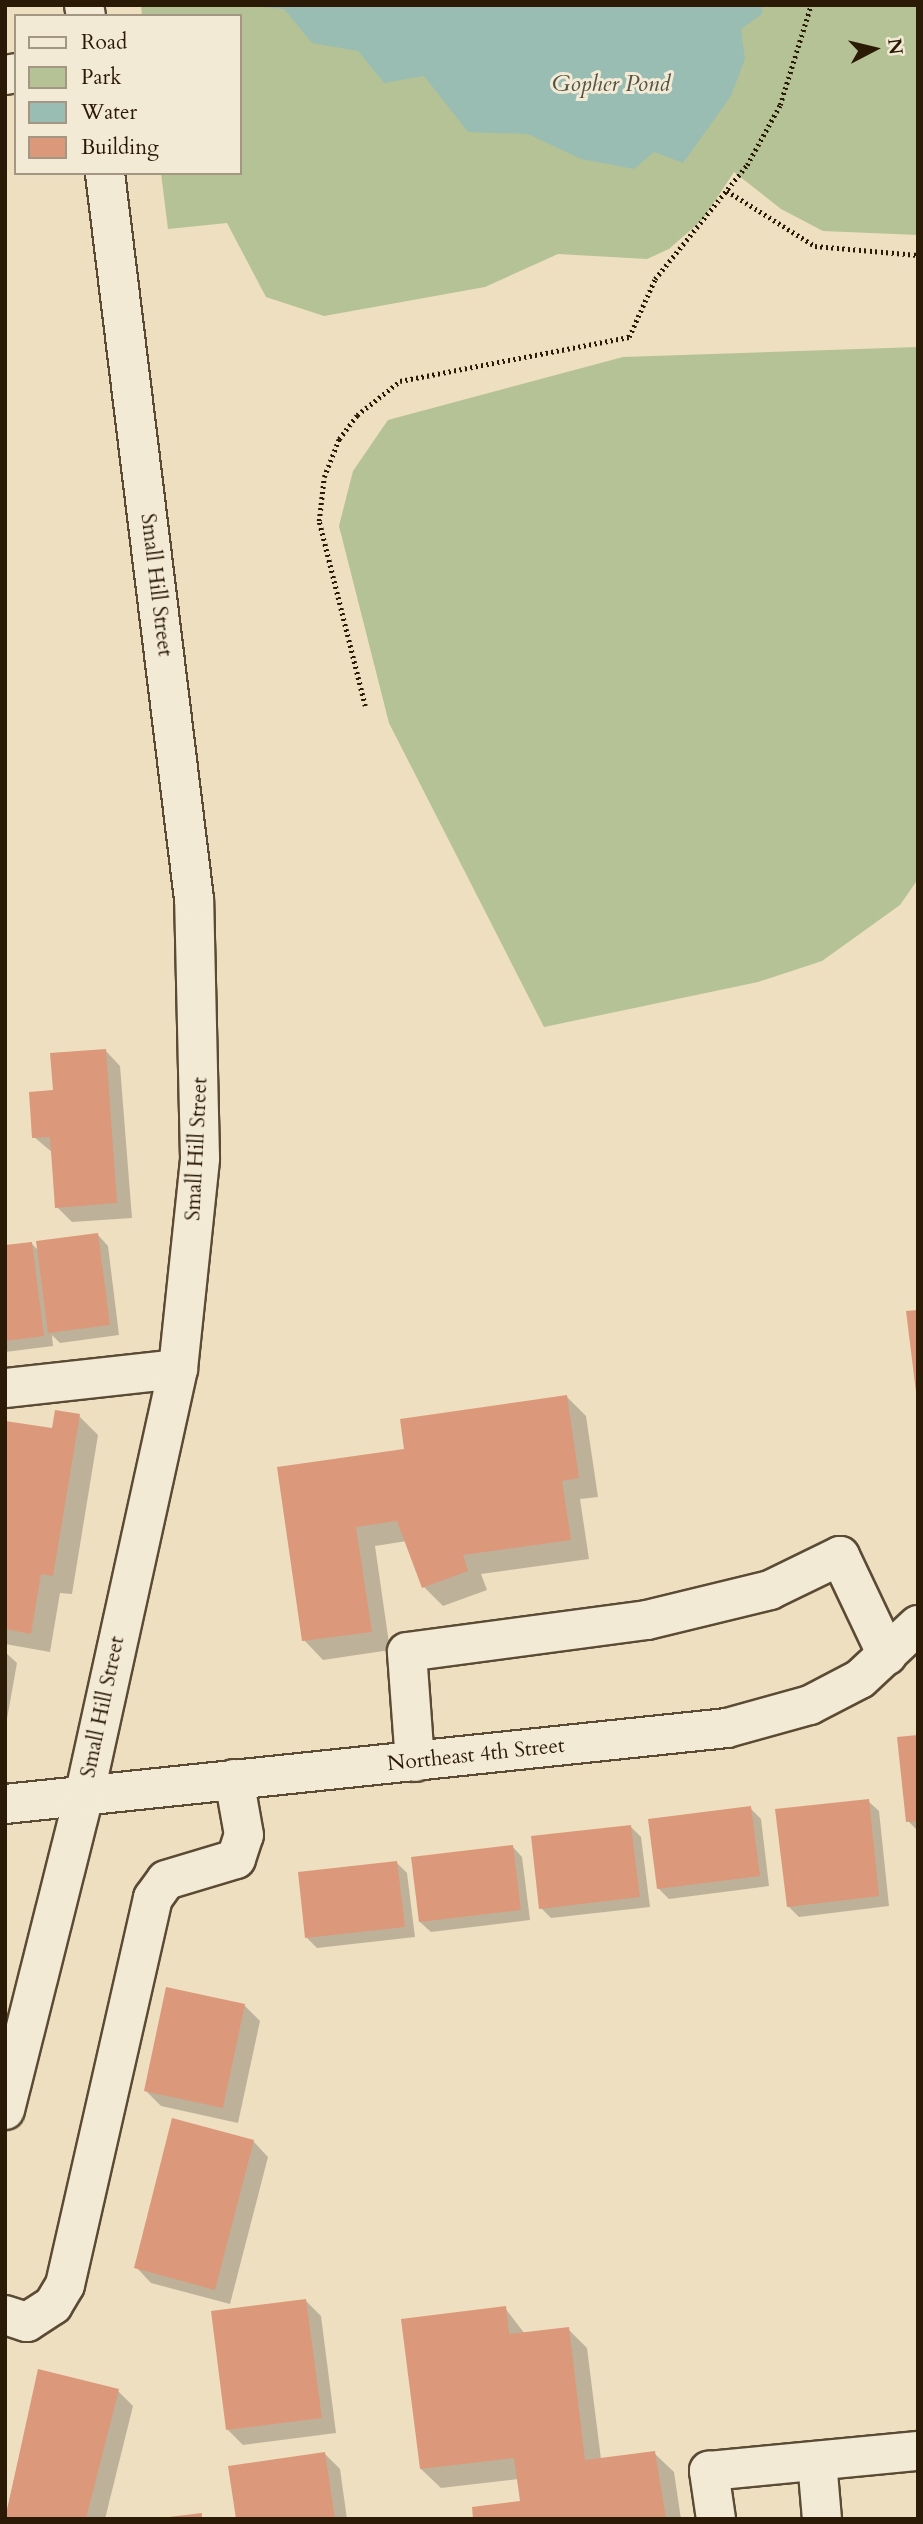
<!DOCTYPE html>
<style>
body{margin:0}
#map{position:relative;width:923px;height:2524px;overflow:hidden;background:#eddfc0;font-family:Cardo,serif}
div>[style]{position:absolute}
.green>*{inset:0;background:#b5c295}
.water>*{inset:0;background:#99bdb3}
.shadow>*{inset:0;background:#0003}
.building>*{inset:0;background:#dc987a}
.path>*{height:4.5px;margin-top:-2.25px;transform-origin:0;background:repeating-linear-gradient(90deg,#2a1a06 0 2px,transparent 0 5.5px)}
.roads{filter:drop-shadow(2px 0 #5b4b34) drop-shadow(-2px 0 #5b4b34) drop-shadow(0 2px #5b4b34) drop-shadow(0 -2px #5b4b34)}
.minor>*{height:38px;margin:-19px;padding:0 19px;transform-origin:19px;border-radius:19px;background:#f3ead6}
span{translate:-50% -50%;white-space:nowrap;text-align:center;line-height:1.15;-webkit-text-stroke:6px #f3ead6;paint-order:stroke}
.street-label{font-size:21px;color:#2a1a06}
.water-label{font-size:23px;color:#515343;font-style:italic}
.frame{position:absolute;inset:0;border:7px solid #2a1a06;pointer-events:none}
.legend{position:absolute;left:14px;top:14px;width:228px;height:161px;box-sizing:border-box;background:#f3ead6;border:2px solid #a39783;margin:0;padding:9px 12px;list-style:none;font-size:21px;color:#2a1a06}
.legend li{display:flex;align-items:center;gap:14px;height:35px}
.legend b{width:35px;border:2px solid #a39783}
.north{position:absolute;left:839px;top:14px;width:70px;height:70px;-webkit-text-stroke:5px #f3ead6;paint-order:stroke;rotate:83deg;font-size:19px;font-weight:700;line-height:28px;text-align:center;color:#2a1a06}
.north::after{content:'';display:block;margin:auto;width:24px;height:32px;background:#2a1a06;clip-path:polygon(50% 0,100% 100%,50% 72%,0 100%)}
</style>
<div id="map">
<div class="green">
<div style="clip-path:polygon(141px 5px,918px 5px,918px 235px,823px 231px,781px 209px,734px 172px,703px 219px,669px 249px,647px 259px,558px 254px,485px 287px,324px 316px,266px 297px,227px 223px,168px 229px,161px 173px,240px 173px,240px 16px,142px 16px)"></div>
<div style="clip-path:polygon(918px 347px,918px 879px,900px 905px,822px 961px,758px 982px,544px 1027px,389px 723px,339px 526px,353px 471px,388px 420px,623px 357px)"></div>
</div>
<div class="water">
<div style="clip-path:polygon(244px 5px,762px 5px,762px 14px,741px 29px,745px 59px,731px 96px,683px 163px,654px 152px,634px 169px,581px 159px,528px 134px,468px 132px,424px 76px,384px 83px,358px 51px,312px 43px,284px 9px)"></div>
</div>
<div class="shadow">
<div style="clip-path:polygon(105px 1050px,120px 1066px,132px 1218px,72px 1222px,57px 1207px,53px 1153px,34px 1137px,55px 1092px)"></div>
<div style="clip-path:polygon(98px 1235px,108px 1246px,119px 1335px,60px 1343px,52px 1335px,53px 1346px,5px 1352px,5px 1247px,31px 1243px,39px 1251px)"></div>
<div style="clip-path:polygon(566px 1396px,586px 1416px,598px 1497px,580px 1499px,589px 1559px,481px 1574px,487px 1590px,443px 1606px,424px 1587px,407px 1541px,375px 1546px,390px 1650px,323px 1660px,304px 1640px,279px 1469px,406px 1450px)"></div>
<div style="clip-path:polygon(79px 1416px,98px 1435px,72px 1594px,60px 1593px,50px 1652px,5px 1644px,5px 1422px,53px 1430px)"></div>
<div style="clip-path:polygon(5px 1652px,17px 1663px,5px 1730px)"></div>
<div style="clip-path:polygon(918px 1737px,918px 1831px,908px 1821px)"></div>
<div style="clip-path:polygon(868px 1801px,879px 1811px,889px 1906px,799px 1917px,788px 1906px)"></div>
<div style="clip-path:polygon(750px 1808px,761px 1819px,769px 1886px,669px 1899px,658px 1888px)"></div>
<div style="clip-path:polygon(631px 1827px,641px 1837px,650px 1907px,551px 1918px,541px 1908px)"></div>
<div style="clip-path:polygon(512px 1846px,522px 1857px,530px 1920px,431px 1932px,420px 1922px)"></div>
<div style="clip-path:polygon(397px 1863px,407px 1873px,415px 1937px,317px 1948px,307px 1938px)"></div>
<div style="clip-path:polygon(244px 2005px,260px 2021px,238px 2123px,161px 2106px,146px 2091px)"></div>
<div style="clip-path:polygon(253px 2141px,268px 2157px,230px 2304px,151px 2283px,136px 2267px)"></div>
<div style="clip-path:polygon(306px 2301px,321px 2316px,336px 2433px,243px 2445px,228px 2430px)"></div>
<div style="clip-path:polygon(505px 2308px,525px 2334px,568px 2329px,587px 2348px,601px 2459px,654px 2453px,674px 2472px,681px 2519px,475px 2519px,522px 2502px,519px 2479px,441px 2488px,421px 2469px)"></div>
<div style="clip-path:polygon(39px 2371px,118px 2391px,133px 2406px,105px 2519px,5px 2519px)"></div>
<div style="clip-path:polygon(325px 2454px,340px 2469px,347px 2519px,238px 2519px)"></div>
</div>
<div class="building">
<div style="clip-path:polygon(106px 1049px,117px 1203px,55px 1208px,50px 1137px,32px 1138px,29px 1092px,53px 1090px,50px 1053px)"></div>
<div style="clip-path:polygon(98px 1233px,110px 1325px,48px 1333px,36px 1241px)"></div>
<div style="clip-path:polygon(32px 1242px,44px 1336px,5px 1341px,5px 1245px)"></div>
<div style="clip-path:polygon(918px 1310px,918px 1392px,916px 1392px,906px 1311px)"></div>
<div style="clip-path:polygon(567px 1395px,579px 1478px,562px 1481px,571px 1540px,463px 1555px,468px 1571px,422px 1588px,397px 1521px,356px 1527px,372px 1632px,302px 1641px,277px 1467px,404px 1449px,400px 1419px)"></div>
<div style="clip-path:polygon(55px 1410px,80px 1414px,53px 1576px,41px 1574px,31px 1634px,5px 1629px,5px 1421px,52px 1428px)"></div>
<div style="clip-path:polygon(918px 1735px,918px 1821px,906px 1822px,897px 1737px)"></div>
<div style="clip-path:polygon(869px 1799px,879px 1896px,787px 1907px,775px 1809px)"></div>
<div style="clip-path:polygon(751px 1806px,760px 1876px,657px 1889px,648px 1819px)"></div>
<div style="clip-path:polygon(631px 1825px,640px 1897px,539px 1909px,531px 1836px)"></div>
<div style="clip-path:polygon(513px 1845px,521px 1910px,419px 1922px,411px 1857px)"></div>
<div style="clip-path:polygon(397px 1861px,405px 1927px,305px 1938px,298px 1872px)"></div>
<div style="clip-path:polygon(166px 1987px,245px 2004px,223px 2108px,144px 2091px)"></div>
<div style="clip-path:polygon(172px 2118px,254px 2140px,215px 2290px,134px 2268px)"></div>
<div style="clip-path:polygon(306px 2299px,322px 2418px,226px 2430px,211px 2311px)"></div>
<div style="clip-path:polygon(506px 2306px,509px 2334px,569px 2327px,585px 2460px,655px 2451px,666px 2519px,473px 2519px,472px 2507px,520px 2501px,514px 2458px,420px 2469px,401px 2319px)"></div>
<div style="clip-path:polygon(38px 2369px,119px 2389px,86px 2519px,5px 2519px)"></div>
<div style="clip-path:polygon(325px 2452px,335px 2519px,236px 2519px,228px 2466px)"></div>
<div style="clip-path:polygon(202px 2513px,202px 2519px,169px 2519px,169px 2517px)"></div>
</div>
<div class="path">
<div style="left:727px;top:191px;width:104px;rotate:32deg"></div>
<div style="left:815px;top:246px;width:103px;rotate:5deg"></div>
<div style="left:365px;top:706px;width:191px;rotate:-104deg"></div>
<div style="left:319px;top:521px;width:44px;rotate:-83.5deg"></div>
<div style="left:324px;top:477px;width:41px;rotate:-68.5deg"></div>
<div style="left:339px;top:439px;width:30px;rotate:-53deg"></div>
<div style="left:357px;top:415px;width:55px;rotate:-38.3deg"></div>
<div style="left:400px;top:381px;width:233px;rotate:-10.9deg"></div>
<div style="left:629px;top:337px;width:64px;rotate:-65.9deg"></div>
<div style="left:655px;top:279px;width:146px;rotate:-51.1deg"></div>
<div style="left:747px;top:165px;width:68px;rotate:-61.2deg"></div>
<div style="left:780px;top:105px;width:105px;rotate:-72.8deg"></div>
</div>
<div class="roads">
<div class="minor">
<div style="left:84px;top:5px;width:11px;rotate:80deg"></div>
<div style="left:5px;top:75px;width:11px;rotate:-10deg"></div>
<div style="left:5px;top:1388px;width:174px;rotate:-6.3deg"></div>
<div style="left:415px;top:1762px;width:110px;rotate:-94.2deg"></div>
<div style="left:407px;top:1652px;width:242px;rotate:-7.6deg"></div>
<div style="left:647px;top:1620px;width:127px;rotate:-13.7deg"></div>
<div style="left:770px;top:1590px;width:78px;rotate:-25.9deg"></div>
<div style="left:840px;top:1556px;width:110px;rotate:64.6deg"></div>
<div style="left:5px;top:1804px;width:726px;rotate:-6.01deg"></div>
<div style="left:727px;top:1728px;width:86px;rotate:-15.5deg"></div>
<div style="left:810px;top:1705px;width:56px;rotate:-27.5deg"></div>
<div style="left:860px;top:1679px;width:79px;rotate:-43deg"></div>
<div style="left:5px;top:2110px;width:328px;rotate:-75.9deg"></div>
<div style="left:85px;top:1792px;width:433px;rotate:-77.6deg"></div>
<div style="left:178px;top:1369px;width:212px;rotate:-84deg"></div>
<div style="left:200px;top:1158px;width:259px;rotate:-91.3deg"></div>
<div style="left:194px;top:899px;width:731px;rotate:-96.99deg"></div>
<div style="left:5px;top:2315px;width:23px;rotate:18deg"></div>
<div style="left:27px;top:2322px;width:31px;rotate:-33deg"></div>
<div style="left:53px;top:2305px;width:23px;rotate:-59deg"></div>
<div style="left:65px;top:2285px;width:397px;rotate:-77.2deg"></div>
<div style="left:153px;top:1898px;width:22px;rotate:-54deg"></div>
<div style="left:166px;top:1880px;width:73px;rotate:-16.7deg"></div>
<div style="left:236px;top:1859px;width:25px;rotate:-72deg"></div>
<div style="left:244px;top:1835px;width:57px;rotate:-100.1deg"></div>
<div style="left:817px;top:2461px;width:58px;rotate:85.1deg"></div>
<div style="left:716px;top:2519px;width:49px;rotate:-98.3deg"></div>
<div style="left:709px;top:2471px;width:210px;rotate:-5.5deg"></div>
</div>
</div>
<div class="street-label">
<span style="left:156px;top:585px;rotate:83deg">Small Hill Street</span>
<span style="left:197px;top:1149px;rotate:-87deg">Small Hill Street</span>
<span style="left:103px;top:1707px;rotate:-78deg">Small Hill Street</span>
<span style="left:476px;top:1755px;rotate:-6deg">Northeast 4th Street</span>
</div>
<div class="water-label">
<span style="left:611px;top:84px">Gopher Pond</span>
</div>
<div class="frame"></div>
<ul class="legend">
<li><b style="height:9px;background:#f3ead6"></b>Road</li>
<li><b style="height:19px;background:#b5c295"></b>Park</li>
<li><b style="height:19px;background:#99bdb3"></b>Water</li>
<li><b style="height:19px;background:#dc987a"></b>Building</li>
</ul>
<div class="north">N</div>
</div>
